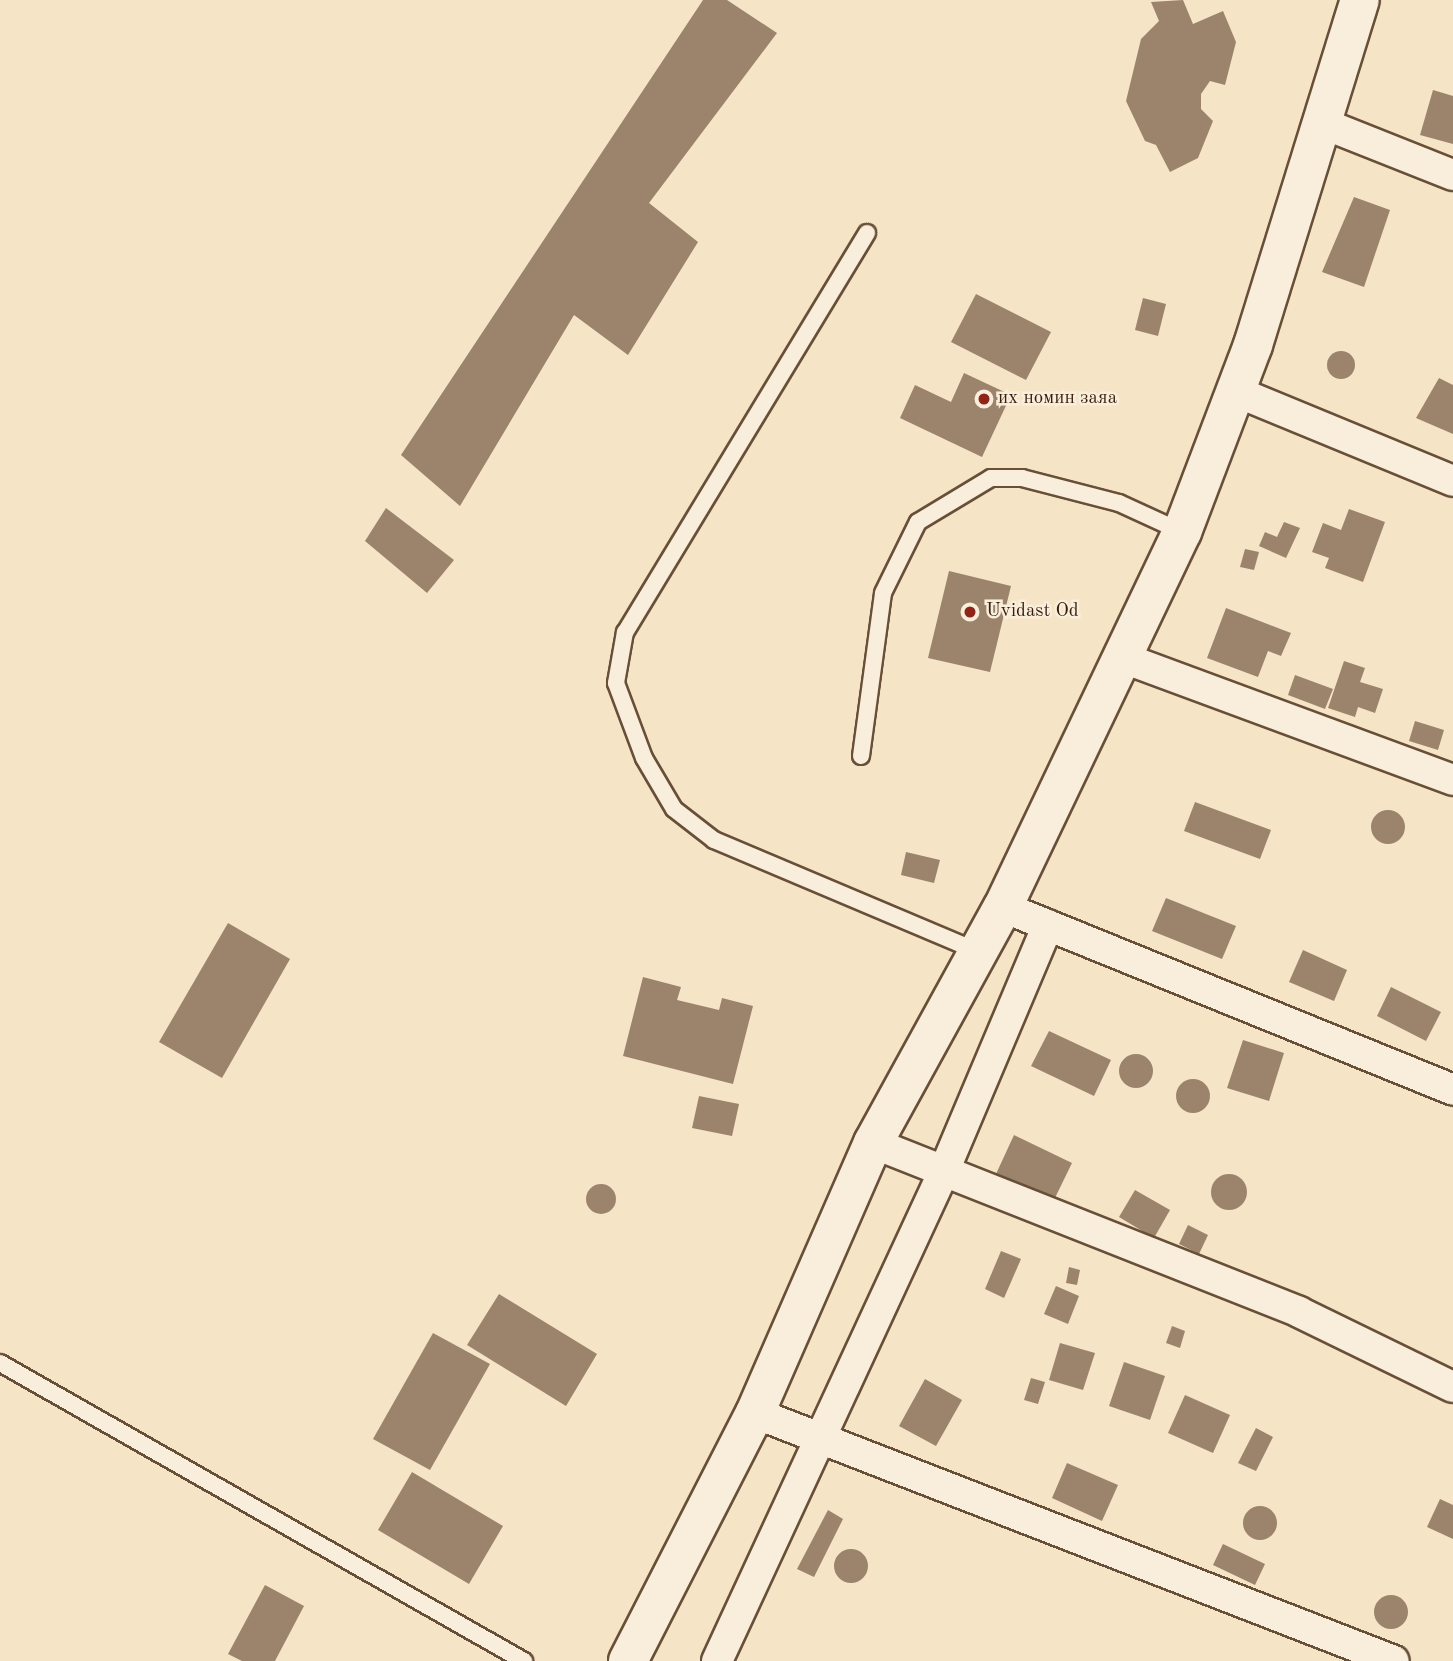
<!DOCTYPE html>
<meta charset="utf-8">
<style>
body{margin:0}
#map{position:relative;width:1453px;height:1661px;overflow:hidden;background:#f6e4c7;font-family:"Old Standard TT",serif}
div>[style]{position:absolute}
.building>*{inset:0;background:#9b846b}
.round{border-radius:50%}
.roads{filter:drop-shadow(2px 0 #684f38) drop-shadow(-2px 0 #684f38) drop-shadow(0 2px #684f38) drop-shadow(0 -2px #684f38)}
.service>*{height:16px;margin:-8px;padding:0 8px;transform-origin:8px;border-radius:8px;background:#f9eddb}
.minor>*{height:30px;margin:-15px;padding:0 15px;transform-origin:15px;border-radius:15px;background:#f9eddb}
.secondary>*{height:38px;margin:-19px;padding:0 19px;transform-origin:19px;border-radius:19px;background:#f9eddb}
.dots>*{width:19px;height:19px;translate:-50% -50%;box-sizing:border-box;border:4px solid #f9eddb;border-radius:50%}
span{translate:-50% -50%;white-space:nowrap;text-align:center;line-height:1.15;-webkit-text-stroke:5px #f9eddb;paint-order:stroke}
.poi-label{font-size:19px;color:#381d08}
.left{translate:0 -50%;text-align:left}
</style>
<div id="map">
<div class="building">
<div style="clip-path:polygon(703px 0,727px 0,777px 33px,649px 203px,698px 242px,628px 355px,574px 315px,460px 506px,401px 455px)"></div>
<div style="clip-path:polygon(1183px 0,1193px 24px,1223px 11px,1236px 42px,1225px 85px,1210px 81px,1201px 94px,1201px 109px,1213px 121px,1198px 158px,1170px 172px,1156px 145px,1145px 141px,1126px 101px,1141px 39px,1159px 21px,1151px 2px)"></div>
<div style="clip-path:polygon(1433px 90px,1453px 96px,1453px 144px,1420px 135px)"></div>
<div style="clip-path:polygon(1354px 197px,1390px 210px,1364px 287px,1322px 272px)"></div>
<div style="clip-path:polygon(976px 294px,1051px 332px,1026px 380px,951px 342px)"></div>
<div style="clip-path:polygon(1143px 298px,1166px 304px,1158px 336px,1135px 330px)"></div>
<div class="round" style="left:1327px;top:351px;width:28px;height:28px"></div>
<div style="clip-path:polygon(964px 373px,1011px 395px,982px 457px,900px 418px,915px 385px,951px 402px)"></div>
<div style="clip-path:polygon(1439px 378px,1453px 385px,1453px 434px,1416px 418px)"></div>
<div style="clip-path:polygon(386px 508px,454px 560px,427px 593px,365px 541px)"></div>
<div style="clip-path:polygon(1349px 509px,1385px 522px,1363px 582px,1325px 568px,1329px 558px,1312px 552px,1323px 523px,1341px 530px)"></div>
<div style="clip-path:polygon(1284px 522px,1300px 528px,1286px 558px,1259px 546px,1265px 532px,1277px 537px)"></div>
<div style="clip-path:polygon(1245px 549px,1259px 552px,1254px 570px,1240px 567px)"></div>
<div style="clip-path:polygon(949px 571px,1011px 586px,990px 672px,928px 658px)"></div>
<div style="clip-path:polygon(1226px 608px,1291px 633px,1281px 656px,1268px 651px,1258px 677px,1207px 658px)"></div>
<div style="clip-path:polygon(1344px 661px,1365px 668px,1360px 682px,1383px 689px,1375px 713px,1358px 707px,1355px 717px,1328px 708px)"></div>
<div style="clip-path:polygon(1295px 675px,1333px 689px,1325px 709px,1288px 695px)"></div>
<div style="clip-path:polygon(1415px 721px,1444px 730px,1438px 750px,1409px 741px)"></div>
<div style="clip-path:polygon(1195px 802px,1271px 830px,1260px 859px,1184px 831px)"></div>
<div class="round" style="left:1371px;top:810px;width:34px;height:34px"></div>
<div style="clip-path:polygon(906px 852px,940px 860px,934px 883px,901px 875px)"></div>
<div style="clip-path:polygon(1166px 898px,1236px 926px,1222px 959px,1152px 931px)"></div>
<div style="clip-path:polygon(228px 923px,290px 959px,222px 1078px,159px 1042px)"></div>
<div style="clip-path:polygon(1303px 950px,1347px 970px,1334px 1001px,1289px 982px)"></div>
<div style="clip-path:polygon(643px 977px,681px 987px,677px 1000px,719px 1010px,722px 998px,753px 1006px,733px 1084px,623px 1056px)"></div>
<div style="clip-path:polygon(1391px 987px,1441px 1012px,1426px 1041px,1377px 1016px)"></div>
<div style="clip-path:polygon(1049px 1031px,1111px 1060px,1094px 1096px,1031px 1066px)"></div>
<div style="clip-path:polygon(1243px 1040px,1284px 1053px,1269px 1101px,1227px 1088px)"></div>
<div class="round" style="left:1119px;top:1054px;width:34px;height:34px"></div>
<div class="round" style="left:1176px;top:1079px;width:34px;height:34px"></div>
<div style="clip-path:polygon(699px 1096px,739px 1104px,732px 1136px,692px 1128px)"></div>
<div style="clip-path:polygon(1014px 1135px,1072px 1163px,1053px 1202px,996px 1174px)"></div>
<div class="round" style="left:1211px;top:1174px;width:36px;height:36px"></div>
<div class="round" style="left:586px;top:1184px;width:30px;height:30px"></div>
<div style="clip-path:polygon(1135px 1190px,1170px 1210px,1154px 1238px,1119px 1217px)"></div>
<div style="clip-path:polygon(1188px 1225px,1208px 1235px,1199px 1254px,1179px 1244px)"></div>
<div style="clip-path:polygon(1001px 1251px,1021px 1259px,1004px 1298px,985px 1289px)"></div>
<div style="clip-path:polygon(1069px 1267px,1080px 1270px,1077px 1285px,1066px 1283px)"></div>
<div style="clip-path:polygon(1056px 1286px,1079px 1296px,1068px 1324px,1044px 1314px)"></div>
<div style="clip-path:polygon(499px 1294px,597px 1354px,566px 1406px,467px 1345px)"></div>
<div style="clip-path:polygon(1172px 1326px,1185px 1331px,1180px 1348px,1166px 1343px)"></div>
<div style="clip-path:polygon(433px 1333px,490px 1364px,430px 1470px,373px 1439px)"></div>
<div style="clip-path:polygon(1060px 1343px,1095px 1353px,1083px 1390px,1049px 1380px)"></div>
<div style="clip-path:polygon(1124px 1362px,1165px 1376px,1150px 1420px,1109px 1406px)"></div>
<div style="clip-path:polygon(1031px 1378px,1045px 1382px,1038px 1404px,1024px 1400px)"></div>
<div style="clip-path:polygon(925px 1379px,962px 1400px,936px 1446px,899px 1426px)"></div>
<div style="clip-path:polygon(1185px 1395px,1230px 1415px,1213px 1453px,1168px 1433px)"></div>
<div style="clip-path:polygon(1256px 1428px,1273px 1437px,1256px 1471px,1238px 1463px)"></div>
<div style="clip-path:polygon(1067px 1463px,1118px 1485px,1102px 1521px,1052px 1498px)"></div>
<div style="clip-path:polygon(412px 1472px,503px 1526px,469px 1584px,378px 1530px)"></div>
<div style="clip-path:polygon(1440px 1499px,1453px 1505px,1453px 1539px,1427px 1527px)"></div>
<div class="round" style="left:1243px;top:1506px;width:34px;height:34px"></div>
<div style="clip-path:polygon(828px 1510px,843px 1519px,814px 1577px,797px 1569px)"></div>
<div style="clip-path:polygon(1223px 1544px,1265px 1564px,1255px 1585px,1213px 1565px)"></div>
<div class="round" style="left:834px;top:1549px;width:34px;height:34px"></div>
<div style="clip-path:polygon(265px 1585px,304px 1606px,275px 1661px,242px 1661px,228px 1654px)"></div>
<div class="round" style="left:1374px;top:1595px;width:34px;height:34px"></div>
</div>
<div class="roads">
<div class="service">
<div style="left:867px;top:233px;width:467px;rotate:121.2deg"></div>
<div style="left:625px;top:632px;width:52px;rotate:100deg"></div>
<div style="left:616px;top:683px;width:80px;rotate:69.5deg"></div>
<div style="left:644px;top:758px;width:59px;rotate:59.5deg"></div>
<div style="left:674px;top:809px;width:51px;rotate:37.8deg"></div>
<div style="left:714px;top:840px;width:288px;rotate:22.9deg"></div>
<div style="left:861px;top:756px;width:164px;rotate:-82.3deg"></div>
<div style="left:883px;top:593px;width:79px;rotate:-63.8deg"></div>
<div style="left:918px;top:522px;width:85px;rotate:-31.1deg"></div>
<div style="left:991px;top:478px;width:31px"></div>
<div style="left:1022px;top:478px;width:100px;rotate:14.5deg"></div>
<div style="left:1119px;top:503px;width:69px;rotate:24.7deg"></div>
<div style="left:0;top:1363px;width:603px;rotate:29.63deg"></div>
</div>
<div class="minor">
<div style="left:1322px;top:123px;width:141px;rotate:21.7deg"></div>
<div style="left:1235px;top:391px;width:236px;rotate:22.4deg"></div>
<div style="left:1126px;top:659px;width:349px;rotate:20.3deg"></div>
<div style="left:1003px;top:907px;width:486px;rotate:22.1deg"></div>
<div style="left:873px;top:1143px;width:458px;rotate:21.6deg"></div>
<div style="left:1299px;top:1312px;width:171px;rotate:26deg"></div>
<div style="left:755px;top:1413px;width:685px;rotate:21.21deg"></div>
<div style="left:717px;top:1661px;width:540px;rotate:-65.14deg"></div>
<div style="left:944px;top:1171px;width:267px;rotate:-67.1deg"></div>
</div>
<div class="secondary">
<div style="left:628px;top:1661px;width:279px;rotate:-62.9deg"></div>
<div style="left:755px;top:1413px;width:295px;rotate:-66.4deg"></div>
<div style="left:873px;top:1143px;width:269px;rotate:-61.2deg"></div>
<div style="left:1003px;top:907px;width:416px;rotate:-64.5deg"></div>
<div style="left:1182px;top:532px;width:200px;rotate:-69.2deg"></div>
<div style="left:1253px;top:345px;width:361px;rotate:-72.8deg"></div>
</div>
</div>
<div class="dots">
<div style="left:984px;top:399px;background:#8f2418"></div>
<div style="left:970px;top:612px;background:#8f2418"></div>
</div>
<div class="poi-label">
<span class="left" style="left:998px;top:399px">их номин заяа</span>
<span class="left" style="left:986px;top:612px">Uvidast Od</span>
</div>
</div>
